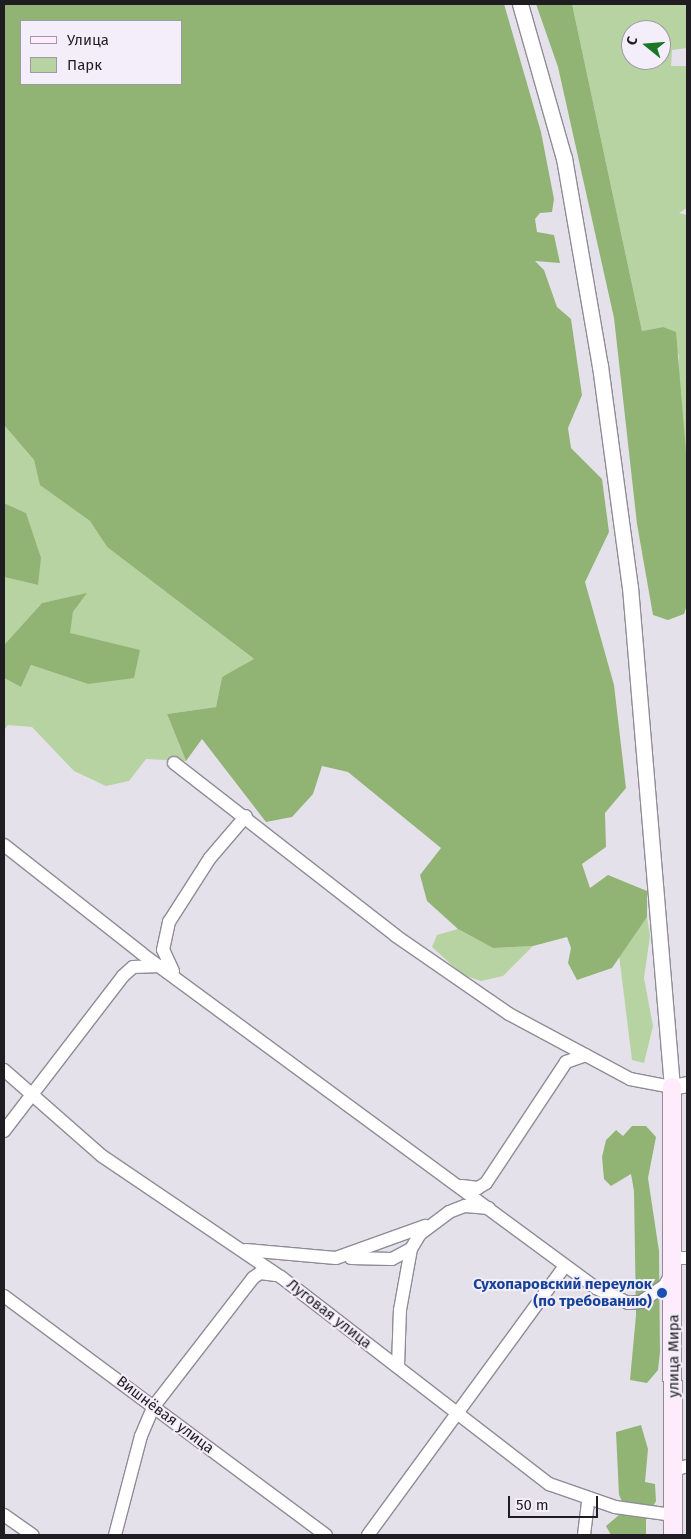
<!DOCTYPE html>
<meta charset="utf-8">
<style>
body{margin:0}
#map{position:relative;width:691px;height:1539px;overflow:hidden;background:#e5e1eb;font-family:"Fira Sans",sans-serif}
div>[style]{position:absolute}
.green>*{inset:0;background:#b7d3a1}
.forest>*{inset:0;background:#91b475}
.roads{filter:drop-shadow(1px 0 #908c96) drop-shadow(-1px 0 #908c96) drop-shadow(0 1px #908c96) drop-shadow(0 -1px #908c96)}
.minor>*{height:12px;margin:-6px;padding:0 6px;transform-origin:6px;border-radius:6px;background:#fff}
.tertiary>*{height:15px;margin:-7.5px;padding:0 7.5px;transform-origin:7.5px;border-radius:7.5px;background:#fff}
.secondary>*{height:18px;margin:-9px;padding:0 9px;transform-origin:9px;border-radius:9px;background:#feebfb}
.dots>*{width:14px;height:14px;translate:-50% -50%;box-sizing:border-box;border:2px solid #f3eef9;border-radius:50%}
span{translate:-50% -50%;white-space:nowrap;text-align:center;line-height:1.15;-webkit-text-stroke:4px #f3eef9;paint-order:stroke}
.transit-label{font-size:15px;color:#164399;font-weight:700}
.right{translate:-100% -50%;text-align:right}
.street-label{font-size:15px;color:#1f1d21}
.frame{position:absolute;inset:0;border:5px solid #1f1d21;pointer-events:none}
.legend{position:absolute;left:20px;top:20px;width:162px;height:65px;box-sizing:border-box;background:#f3eef9;border:1px solid #9e9aa3;margin:0;padding:6px 9px;list-style:none;font-size:15px;color:#1f1d21}
.legend li{display:flex;align-items:center;gap:10px;height:25px}
.legend b{width:25px;border:1px solid #9e9aa3}
.north{position:absolute;left:621px;top:20px;width:50px;height:50px;box-sizing:border-box;background:#f3eef9;border:1px solid #9e9aa3;border-radius:50%;rotate:287deg;font-size:14px;font-weight:700;line-height:20px;text-align:center;color:#1f1d21}
.north::after{content:'';display:block;margin:auto;width:18px;height:22px;background:#1b7625;clip-path:polygon(50% 0,100% 100%,50% 72%,0 100%)}
.scale{position:absolute;left:508px;top:1496px;width:90px;height:22px;box-sizing:border-box;border:2px solid #1f1d21;border-top:0;padding-left:6px;font-size:15px;line-height:18px;white-space:nowrap;color:#1f1d21;-webkit-text-stroke:4px #f3eef9;paint-order:stroke}
</style>
<div id="map">
<div class="green">
<div style="clip-path:polygon(evenodd,572px 4px,687px 4px,687px 48px,672px 50px,671px 66px,687px 66px,687px 208px,679px 213px,687px 215px,687px 464px,678px 393px,679px 356px,663px 327px,642px 331px,572px 4px,631px 30px,661px 30px,661px 60px,631px 60px,631px 30px)"></div>
<div style="clip-path:polygon(4px 425px,34px 460px,41px 485px,90px 521px,107px 547px,255px 660px,222px 677px,216px 707px,167px 714px,186px 761px,146px 759px,129px 781px,106px 786px,74px 771px,32px 727px,8px 725px,4px 730px,4px 678px,21px 687px,31px 665px,88px 684px,140px 651px,69px 634px,73px 612px,86px 594px,42px 603px,4px 645px,4px 577px,38px 585px,26px 513px,4px 503px)"></div>
<div style="clip-path:polygon(647px 917px,650px 936px,644px 978px,653px 1026px,644px 1063px,632px 1060px,619px 955px)"></div>
<div style="clip-path:polygon(458px 929px,493px 948px,533px 946px,503px 976px,481px 981px,463px 975px,432px 947px,437px 935px)"></div>
</div>
<div class="forest">
<div style="clip-path:polygon(evenodd,4px 4px,504px 4px,541px 132px,554px 199px,552px 212px,540px 213px,535px 219px,537px 232px,554px 235px,560px 263px,535px 261px,544px 270px,557px 307px,571px 319px,582px 395px,568px 428px,571px 448px,602px 479px,609px 532px,585px 582px,614px 685px,626px 788px,605px 813px,606px 847px,582px 864px,590px 888px,608px 875px,647px 891px,647px 917px,612px 968px,577px 980px,568px 963px,571px 948px,567px 937px,533px 946px,493px 948px,458px 929px,427px 901px,420px 875px,441px 848px,348px 772px,322px 766px,313px 794px,292px 817px,266px 822px,202px 739px,186px 761px,167px 714px,216px 707px,222px 677px,254px 659px,107px 547px,90px 521px,40px 485px,34px 460px,4px 425px,4px 4px,181px 21px,181px 84px,21px 84px,21px 21px,181px 21px)"></div>
<div style="clip-path:polygon(536px 4px,572px 4px,642px 331px,663px 327px,676px 332px,687px 464px,687px 605px,684px 614px,668px 620px,653px 615px,637px 524px,614px 318px,558px 67px)"></div>
<div style="clip-path:polygon(4px 503px,26px 513px,41px 558px,38px 585px,4px 577px)"></div>
<div style="clip-path:polygon(87px 593px,73px 612px,70px 633px,140px 650px,134px 678px,88px 684px,31px 665px,21px 687px,4px 678px,4px 645px,42px 603px)"></div>
<div style="clip-path:polygon(632px 1126px,646px 1126px,656px 1137px,648px 1178px,659px 1251px,660px 1352px,658px 1370px,647px 1383px,630px 1380px,636px 1315px,634px 1191px,631px 1174px,611px 1186px,604px 1179px,602px 1157px,606px 1140px,616px 1130px,623px 1136px)"></div>
<div style="clip-path:polygon(641px 1425px,648px 1449px,645px 1482px,655px 1484px,656px 1501px,646px 1519px,646px 1535px,611px 1535px,606px 1526px,626px 1509px,619px 1495px,616px 1432px)"></div>
</div>
<div class="roads">
<div class="minor">
<div style="left:174px;top:763px;width:281px;rotate:37.9deg"></div>
<div style="left:396px;top:936px;width:137px;rotate:34.6deg"></div>
<div style="left:509px;top:1014px;width:137px;rotate:28.2deg"></div>
<div style="left:630px;top:1079px;width:43px;rotate:10.8deg"></div>
<div style="left:4px;top:845px;width:174px;rotate:38.2deg"></div>
<div style="left:141px;top:953px;width:565px;rotate:36.36deg"></div>
<div style="left:596px;top:1288px;width:35px;rotate:25deg"></div>
<div style="left:628px;top:1303px;width:13px;rotate:-4deg"></div>
<div style="left:641px;top:1302px;width:29px;rotate:-35deg"></div>
<div style="left:665px;top:1285px;width:15px;rotate:-62deg"></div>
<div style="left:173px;top:971px;width:23px;rotate:-115deg"></div>
<div style="left:163px;top:950px;width:29px;rotate:-78deg"></div>
<div style="left:169px;top:922px;width:76px;rotate:-57.4deg"></div>
<div style="left:210px;top:858px;width:55px;rotate:-49.4deg"></div>
<div style="left:4px;top:1070px;width:130px;rotate:41.3deg"></div>
<div style="left:102px;top:1156px;width:216px;rotate:34.1deg"></div>
<div style="left:281px;top:1277px;width:339px;rotate:37.7deg"></div>
<div style="left:549px;top:1484px;width:70px;rotate:19.2deg"></div>
<div style="left:615px;top:1507px;width:59px;rotate:7.9deg"></div>
<div style="left:4px;top:1131px;width:195px;rotate:-52.5deg"></div>
<div style="left:123px;top:976px;width:13px;rotate:-42deg"></div>
<div style="left:133px;top:967px;width:28px;rotate:-2deg"></div>
<div style="left:462px;top:1186px;width:16px;rotate:7deg"></div>
<div style="left:478px;top:1188px;width:9px;rotate:-32deg"></div>
<div style="left:486px;top:1183px;width:145px;rotate:-56.5deg"></div>
<div style="left:566px;top:1062px;width:21px;rotate:-19deg"></div>
<div style="left:246px;top:1250px;width:90px;rotate:5.1deg"></div>
<div style="left:336px;top:1258px;width:95px;rotate:-19.8deg"></div>
<div style="left:351px;top:1258px;width:41px;rotate:1.4deg"></div>
<div style="left:392px;top:1259px;width:21px;rotate:-28deg"></div>
<div style="left:673px;top:1258px;width:14px"></div>
<div style="left:4px;top:1296px;width:401px;rotate:36.6deg"></div>
<div style="left:398px;top:1366px;width:56px;rotate:-88deg"></div>
<div style="left:400px;top:1310px;width:62px;rotate:-79.8deg"></div>
<div style="left:411px;top:1249px;width:17px;rotate:-59deg"></div>
<div style="left:420px;top:1234px;width:36px;rotate:-37deg"></div>
<div style="left:449px;top:1212px;width:17px;rotate:-21deg"></div>
<div style="left:465px;top:1206px;width:24px;rotate:5deg"></div>
<div style="left:674px;top:1470px;width:14px;rotate:-17deg"></div>
<div style="left:4px;top:1515px;width:35px;rotate:35deg"></div>
<div style="left:115px;top:1535px;width:102px;rotate:-75.3deg"></div>
<div style="left:141px;top:1436px;width:33px;rotate:-67deg"></div>
<div style="left:154px;top:1406px;width:162px;rotate:-52.3deg"></div>
<div style="left:253px;top:1278px;width:9px;rotate:-36deg"></div>
<div style="left:260px;top:1273px;width:16px;rotate:7deg"></div>
<div style="left:368px;top:1535px;width:333px;rotate:-53.8deg"></div>
<div style="left:584px;top:1535px;width:35px;rotate:-83deg"></div>
</div>
<div class="tertiary">
<div style="left:520px;top:4px;width:160px;rotate:74.1deg"></div>
<div style="left:564px;top:158px;width:211px;rotate:80.2deg"></div>
<div style="left:600px;top:366px;width:223px;rotate:82.3deg"></div>
<div style="left:630px;top:587px;width:502px;rotate:85.2deg"></div>
<div style="left:672px;top:1087px;width:15px;rotate:-11deg"></div>
</div>
<div class="secondary">
<div style="left:672px;top:1087px;width:448px;rotate:89.9deg"></div>
</div>
</div>
<div class="dots">
<div style="left:662px;top:1293px;background:#1a4fb4"></div>
</div>
<div class="transit-label">
<span class="right" style="left:652px;top:1293px">Сухопаровский переулок<br>(по требованию)</span>
</div>
<div class="street-label">
<span style="left:329px;top:1314px;rotate:38deg">Луговая улица</span>
<span style="left:674px;top:1356px;rotate:-90deg">улица Мира</span>
<span style="left:165px;top:1415px;rotate:37deg">Вишнёвая улица</span>
</div>
<div class="frame"></div>
<ul class="legend">
<li><b style="height:6px;background:#feebfb"></b>Улица</li>
<li><b style="height:14px;background:#b7d3a1"></b>Парк</li>
</ul>
<div class="north">С</div>
<div class="scale">50 m</div>
</div>
